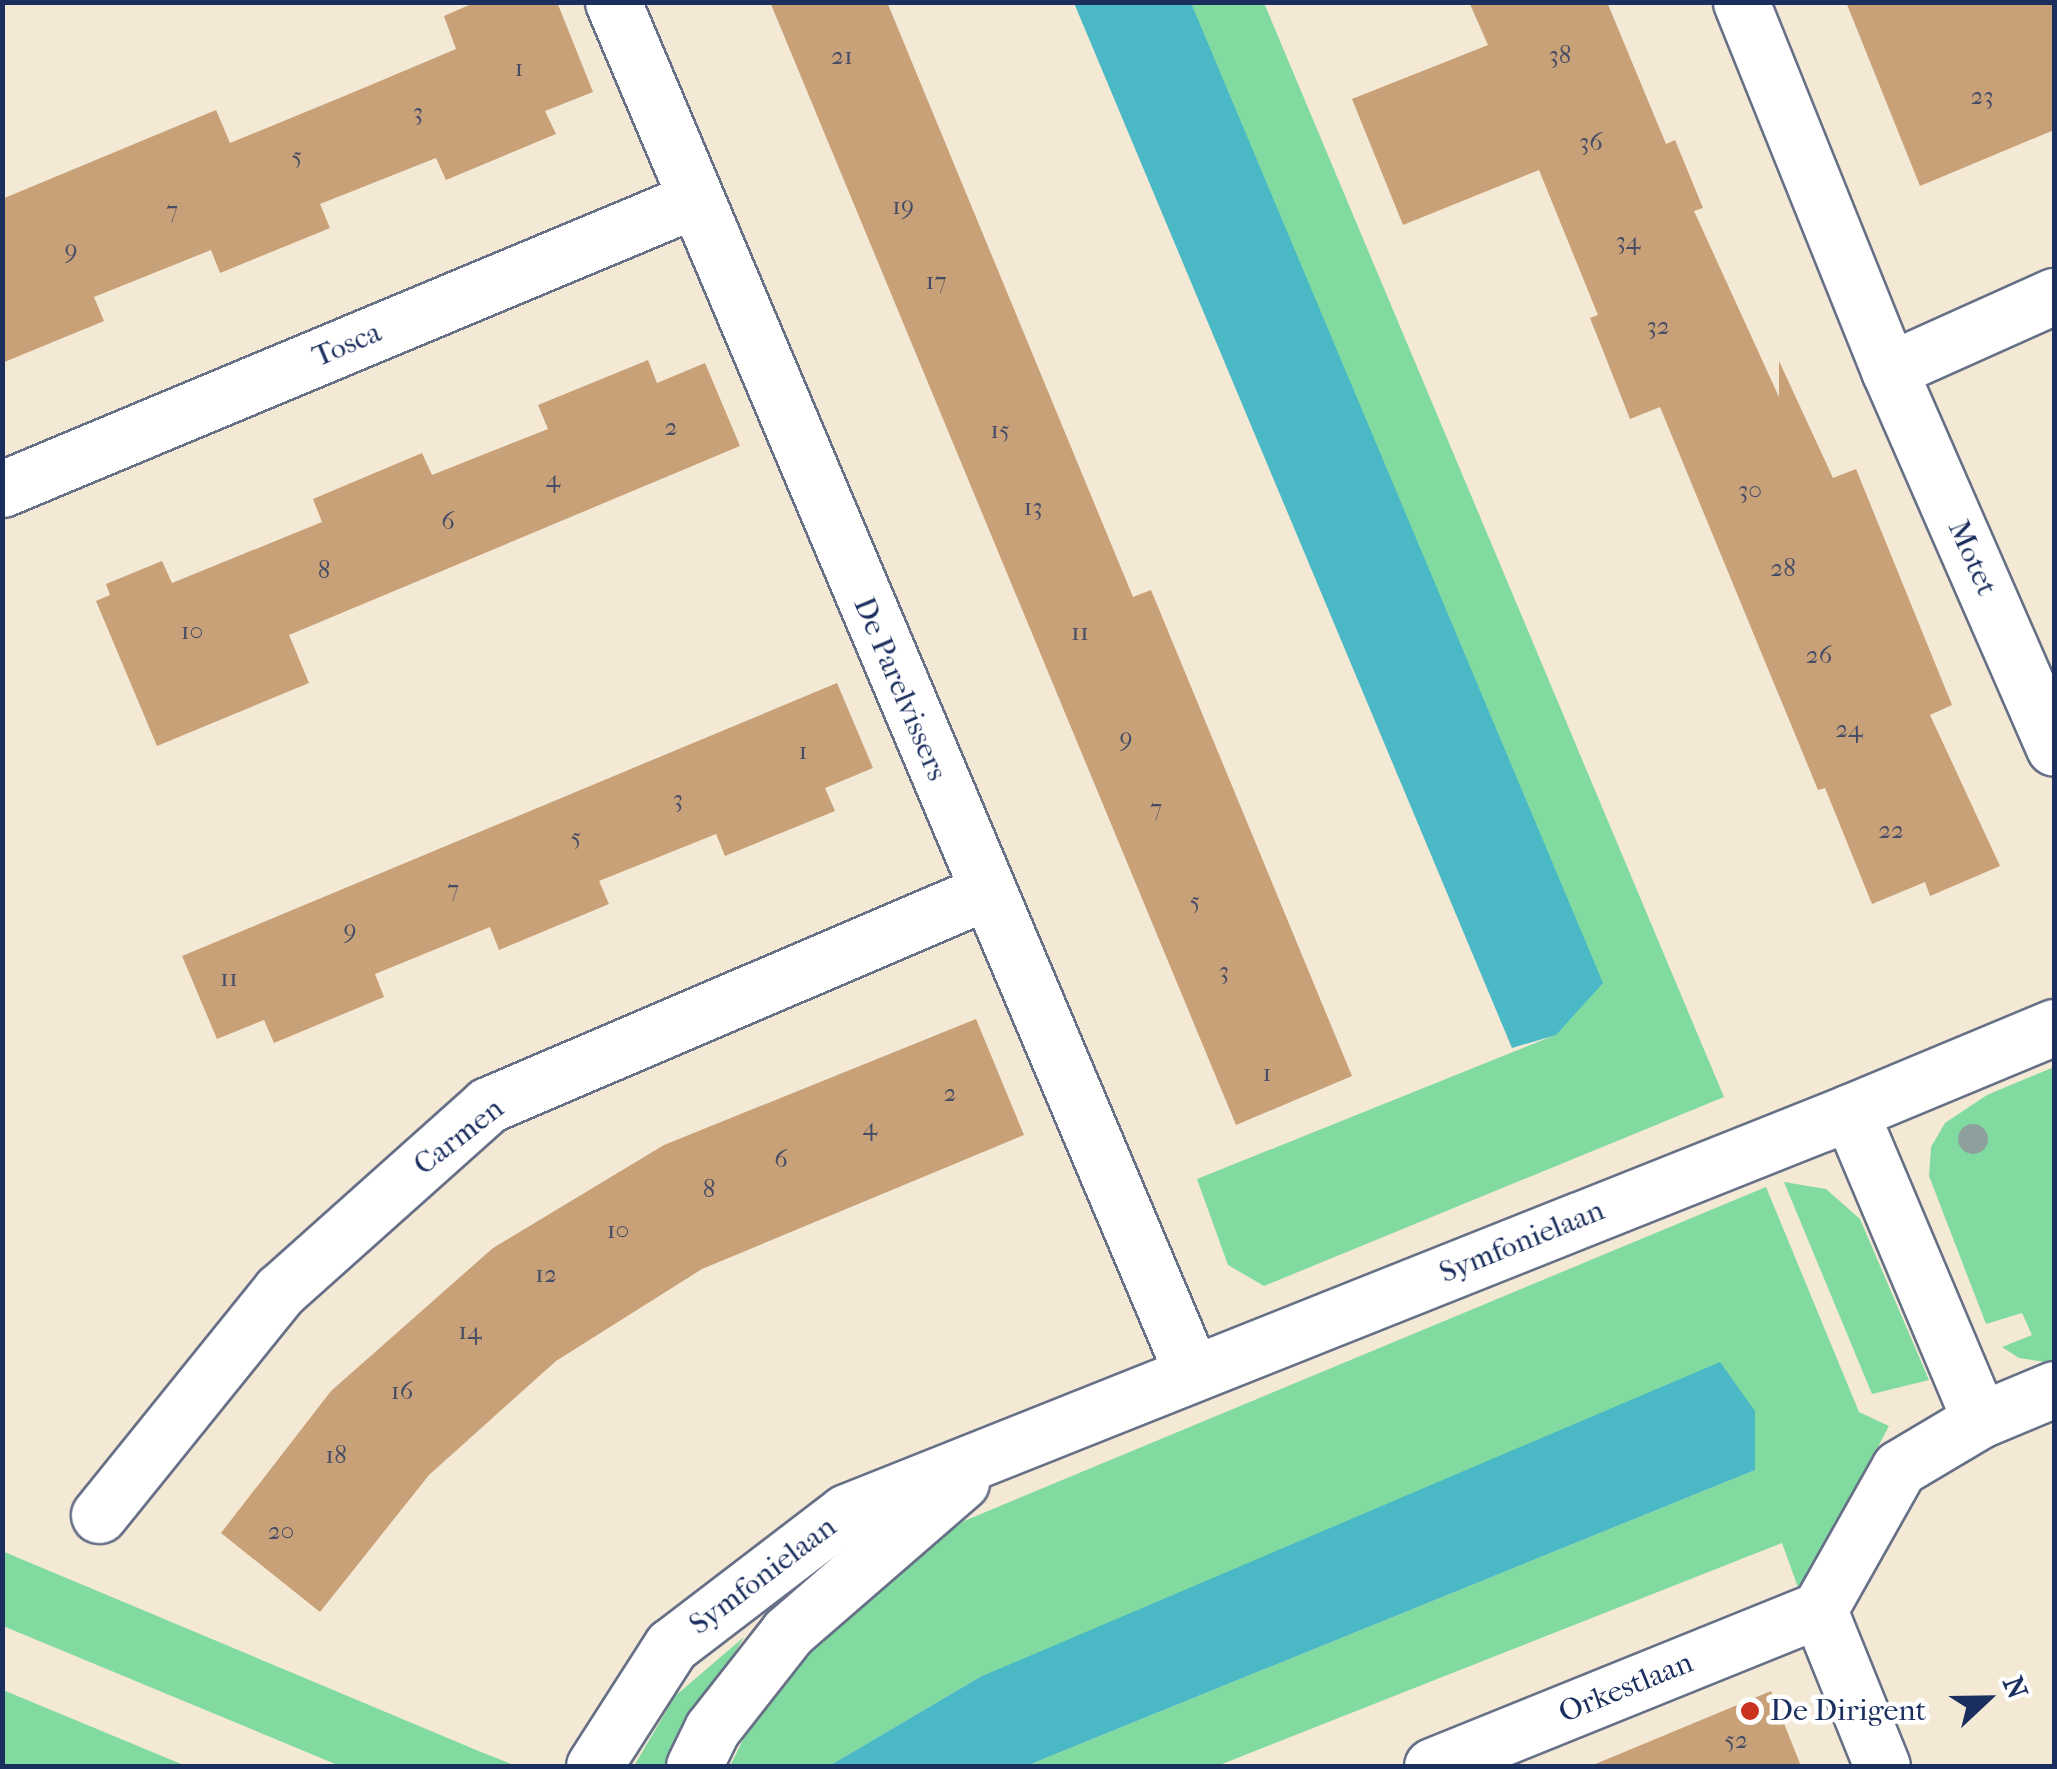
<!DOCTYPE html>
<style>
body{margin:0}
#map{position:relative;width:2057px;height:1769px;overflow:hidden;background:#f4e9d4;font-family:"IM FELL French Canon",serif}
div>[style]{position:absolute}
.green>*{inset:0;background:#81dba1}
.water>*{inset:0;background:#4ab8c5}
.building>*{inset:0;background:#c8a179}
.roads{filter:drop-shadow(2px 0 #677087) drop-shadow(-2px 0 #677087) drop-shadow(0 2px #677087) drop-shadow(0 -2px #677087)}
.street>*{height:55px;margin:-27.5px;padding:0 27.5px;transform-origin:27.5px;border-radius:27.5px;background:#fff}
.secondary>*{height:55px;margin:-27.5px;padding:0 27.5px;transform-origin:27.5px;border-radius:27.5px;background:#fff}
.trees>*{width:30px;height:30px;margin:-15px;border-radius:50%;background:#8e9f9e}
.dots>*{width:28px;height:28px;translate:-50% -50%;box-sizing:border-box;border:5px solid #fff;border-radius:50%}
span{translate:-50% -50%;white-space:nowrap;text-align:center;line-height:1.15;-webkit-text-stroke:9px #fff;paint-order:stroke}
.number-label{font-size:25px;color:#464c65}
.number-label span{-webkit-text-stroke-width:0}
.street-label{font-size:30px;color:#1b2f5e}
.poi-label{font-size:30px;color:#1b2f5e}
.left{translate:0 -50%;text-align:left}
.frame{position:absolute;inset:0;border:5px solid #1b2f5e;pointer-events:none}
.north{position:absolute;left:1937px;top:1649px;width:100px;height:100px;-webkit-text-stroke:8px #fff;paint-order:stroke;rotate:68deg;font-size:28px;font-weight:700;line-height:40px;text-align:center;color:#1b2f5e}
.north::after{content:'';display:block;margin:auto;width:35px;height:45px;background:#1b2f5e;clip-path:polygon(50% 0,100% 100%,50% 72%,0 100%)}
</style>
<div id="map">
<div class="green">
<div style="clip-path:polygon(1191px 3px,1264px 3px,1724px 1097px,1264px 1286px,1228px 1265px,1197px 1179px,1555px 1035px)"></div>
<div style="clip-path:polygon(2054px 1067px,2054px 1361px,2051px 1363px,2019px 1358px,2002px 1347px,2032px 1335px,2022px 1313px,1986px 1324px,1929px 1176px,1931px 1147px,1945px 1123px,1987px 1095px)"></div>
<div style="clip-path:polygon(1784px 1182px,1826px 1189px,1860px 1219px,1929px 1380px,1872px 1394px)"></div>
<div style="clip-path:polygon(1766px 1187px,1859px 1412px,1889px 1426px,1800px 1593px,1782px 1543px,1217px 1766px,1026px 1766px,1755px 1470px,980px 1677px,829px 1766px,730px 1766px,757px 1712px,830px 1621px,964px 1521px)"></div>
<div style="clip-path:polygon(2px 1551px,481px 1752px,516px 1766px,340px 1766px,3px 1626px)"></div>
<div style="clip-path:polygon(744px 1637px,667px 1766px,634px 1766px,675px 1696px)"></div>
<div style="clip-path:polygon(2px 1690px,3px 1690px,186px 1766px,3px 1766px)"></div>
</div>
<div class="water">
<div style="clip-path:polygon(1074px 3px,1191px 3px,1603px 983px,1556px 1035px,1512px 1048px)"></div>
<div style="clip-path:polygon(1720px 1362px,1755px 1411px,1755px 1470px,1026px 1766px,829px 1766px,980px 1677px)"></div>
</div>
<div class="building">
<div style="clip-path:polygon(476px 2px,557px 2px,593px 92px,545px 111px,556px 134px,446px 180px,436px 158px,320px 204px,330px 228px,220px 273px,211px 250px,94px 297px,104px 321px,2px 363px,2px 199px,216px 110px,230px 143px,354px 92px,456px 49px,444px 16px)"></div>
<div style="clip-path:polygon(770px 2px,887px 2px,1133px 597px,1151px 590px,1352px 1076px,1236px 1125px)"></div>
<div style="clip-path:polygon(1469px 2px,1607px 2px,1666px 144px,1675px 140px,1703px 208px,1694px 211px,1779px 397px,1779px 361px,1833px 478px,1856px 469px,1952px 705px,1930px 715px,2000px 866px,1930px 896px,1925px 882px,1872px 904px,1825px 788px,1818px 790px,1660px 407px,1630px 419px,1590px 318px,1598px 315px,1539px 170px,1403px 225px,1352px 99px,1488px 45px)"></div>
<div style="clip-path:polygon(1846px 2px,2054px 2px,2054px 130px,1920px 186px)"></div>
<div style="clip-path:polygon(648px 360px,657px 383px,705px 363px,740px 446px,289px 635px,309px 683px,157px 746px,96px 601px,110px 595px,106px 584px,162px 561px,172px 583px,322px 522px,313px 499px,422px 453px,432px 475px,548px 429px,538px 405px)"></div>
<div style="clip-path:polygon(837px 683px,873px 768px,825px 788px,835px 811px,725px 856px,716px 834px,599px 881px,609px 904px,499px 950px,490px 927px,375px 974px,384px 997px,274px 1043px,264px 1020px,217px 1039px,182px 956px)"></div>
<div style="clip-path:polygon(976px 1019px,1024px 1135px,702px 1269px,556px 1361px,429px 1475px,320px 1612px,221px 1533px,331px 1391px,493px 1248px,664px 1145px)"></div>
<div style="clip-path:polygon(1771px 1691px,1801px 1766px,1593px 1766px,1593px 1765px)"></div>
</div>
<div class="roads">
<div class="street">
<div style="left:613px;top:2px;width:1488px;rotate:67.1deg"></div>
<div style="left:1741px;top:2px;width:397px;rotate:68.1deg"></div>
<div style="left:1889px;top:370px;width:181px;rotate:-24.2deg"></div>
<div style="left:1889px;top:370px;width:412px;rotate:66.4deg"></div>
<div style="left:2px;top:489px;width:748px;rotate:-22.66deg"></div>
<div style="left:1850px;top:1112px;width:221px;rotate:-22.6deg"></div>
<div style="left:99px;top:1515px;width:288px;rotate:-51.1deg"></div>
<div style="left:280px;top:1291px;width:279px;rotate:-41.8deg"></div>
<div style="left:488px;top:1105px;width:542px;rotate:-23.16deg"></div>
<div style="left:1819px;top:1610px;width:168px;rotate:68deg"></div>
<div style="left:1432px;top:1766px;width:417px;rotate:-22deg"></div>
<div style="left:1819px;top:1610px;width:163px;rotate:-60.6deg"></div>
<div style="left:1899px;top:1468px;width:94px;rotate:-30.7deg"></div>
</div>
<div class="secondary">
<div style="left:594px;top:1766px;width:143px;rotate:-57.3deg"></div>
<div style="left:671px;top:1646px;width:220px;rotate:-37.4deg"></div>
<div style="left:846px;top:1512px;width:1081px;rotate:-21.72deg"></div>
<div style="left:1850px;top:1112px;width:334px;rotate:67.1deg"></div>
<div style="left:1980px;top:1420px;width:80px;rotate:-22.7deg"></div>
<div style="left:694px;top:1766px;width:41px;rotate:-64.1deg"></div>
<div style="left:712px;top:1729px;width:123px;rotate:-51.9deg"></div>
<div style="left:788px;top:1632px;width:229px;rotate:-40.9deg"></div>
</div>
</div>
<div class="trees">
<div style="left:1973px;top:1139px"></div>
</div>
<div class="dots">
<div style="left:1750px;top:1711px;background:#c8321e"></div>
</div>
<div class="number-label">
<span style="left:1560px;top:55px">38</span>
<span style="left:842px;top:56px">21</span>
<span style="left:519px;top:68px">1</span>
<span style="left:1982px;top:96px">23</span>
<span style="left:418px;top:112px">3</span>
<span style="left:1591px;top:142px">36</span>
<span style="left:297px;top:156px">5</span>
<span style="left:903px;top:206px">19</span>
<span style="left:172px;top:210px">7</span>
<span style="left:1628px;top:241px">34</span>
<span style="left:71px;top:250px">9</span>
<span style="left:936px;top:281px">17</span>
<span style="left:1658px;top:326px">32</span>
<span style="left:671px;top:427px">2</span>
<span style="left:1000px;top:430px">15</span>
<span style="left:553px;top:479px">4</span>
<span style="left:1750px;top:490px">30</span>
<span style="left:1033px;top:507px">13</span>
<span style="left:448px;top:521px">6</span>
<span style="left:1783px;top:568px">28</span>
<span style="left:324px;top:570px">8</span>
<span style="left:192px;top:631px">10</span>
<span style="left:1080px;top:632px">11</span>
<span style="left:1819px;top:655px">26</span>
<span style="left:1849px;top:729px">24</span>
<span style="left:1126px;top:738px">9</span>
<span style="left:803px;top:751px">1</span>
<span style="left:678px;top:799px">3</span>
<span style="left:1156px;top:808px">7</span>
<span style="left:1891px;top:830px">22</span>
<span style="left:576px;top:837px">5</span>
<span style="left:453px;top:889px">7</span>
<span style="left:1195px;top:901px">5</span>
<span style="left:350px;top:930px">9</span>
<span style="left:1224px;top:971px">3</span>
<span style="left:229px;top:978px">11</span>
<span style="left:1267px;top:1073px">1</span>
<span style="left:950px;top:1093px">2</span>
<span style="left:870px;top:1127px">4</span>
<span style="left:781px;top:1159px">6</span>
<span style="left:709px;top:1189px">8</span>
<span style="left:618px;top:1230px">10</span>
<span style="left:546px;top:1274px">12</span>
<span style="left:470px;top:1331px">14</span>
<span style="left:402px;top:1391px">16</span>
<span style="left:336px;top:1455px">18</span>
<span style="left:281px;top:1531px">20</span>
<span style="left:1736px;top:1740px">52</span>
</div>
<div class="street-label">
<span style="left:347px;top:345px;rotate:-23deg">Tosca</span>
<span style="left:1972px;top:558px;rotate:66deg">Motet</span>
<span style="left:900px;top:689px;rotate:67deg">De Parelvissers</span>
<span style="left:459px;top:1137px;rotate:-38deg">Carmen</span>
<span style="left:1522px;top:1242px;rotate:-22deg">Symfonielaan</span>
<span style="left:763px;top:1576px;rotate:-37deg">Symfonielaan</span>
<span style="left:1626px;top:1688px;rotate:-22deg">Orkestlaan</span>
</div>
<div class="poi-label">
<span class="left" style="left:1770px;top:1711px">De Dirigent</span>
</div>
<div class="frame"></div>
<div class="north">N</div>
</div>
